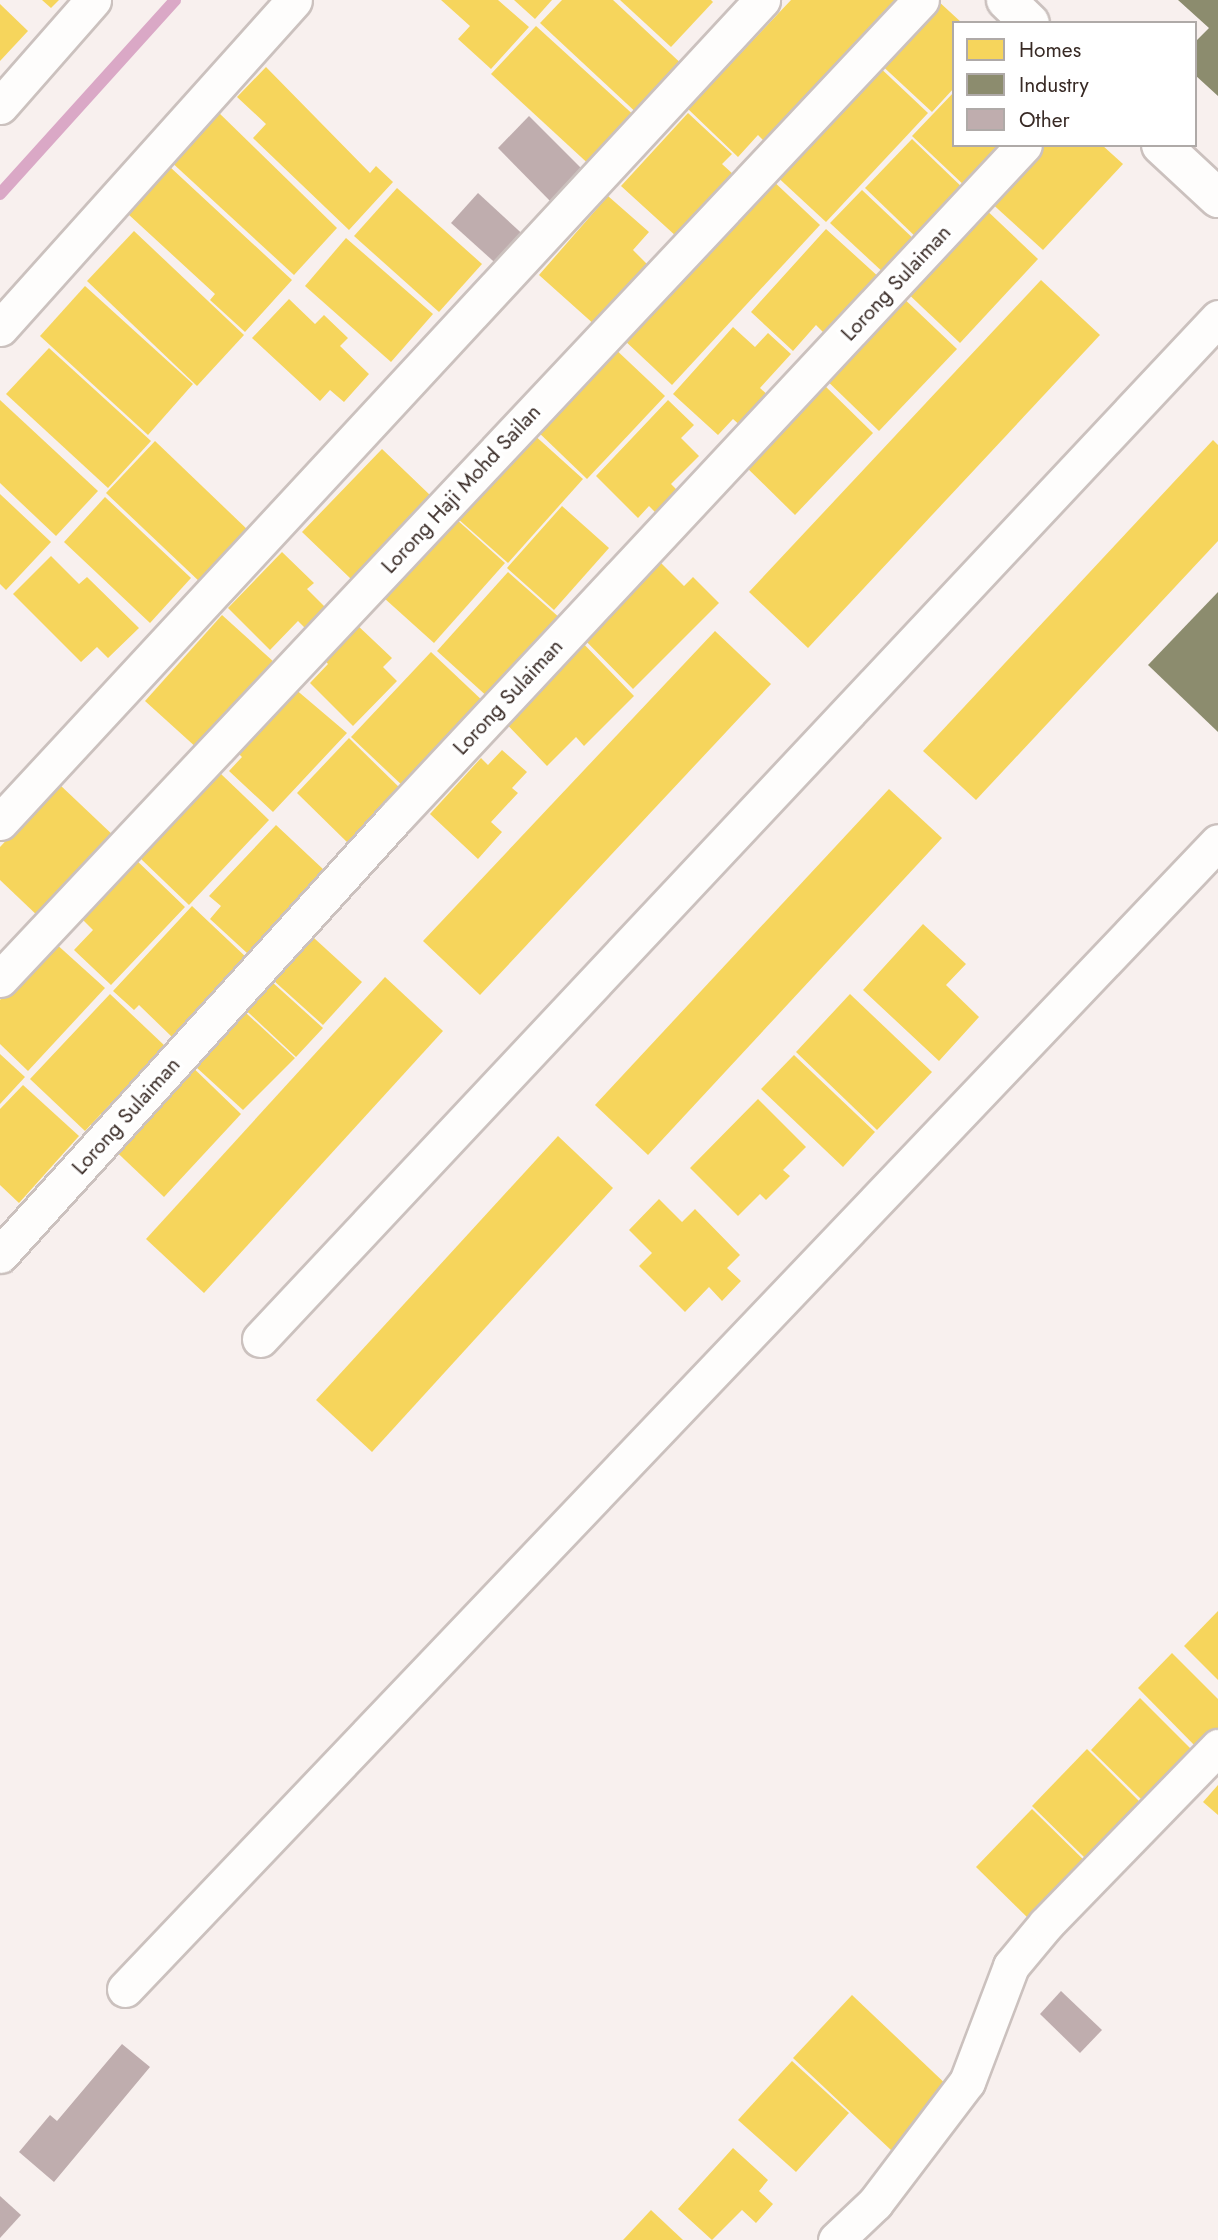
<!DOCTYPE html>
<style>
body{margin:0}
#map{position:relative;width:1218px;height:2240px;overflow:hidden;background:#f8f0ee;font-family:Jost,sans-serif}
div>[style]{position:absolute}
.homes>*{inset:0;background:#f6d55c}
.industry>*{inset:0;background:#8c8c6e}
.stream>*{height:12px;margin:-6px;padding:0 6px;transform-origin:6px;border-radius:6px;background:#daa8c6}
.building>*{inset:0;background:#bfadae}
.roads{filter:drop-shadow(2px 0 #cbc1be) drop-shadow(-2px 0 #cbc1be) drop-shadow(0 2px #cbc1be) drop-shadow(0 -2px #cbc1be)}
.street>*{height:35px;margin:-17.5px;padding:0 17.5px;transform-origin:17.5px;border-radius:17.5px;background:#fefdfc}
.secondary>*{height:38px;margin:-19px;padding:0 19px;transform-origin:19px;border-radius:19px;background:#fefdfc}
span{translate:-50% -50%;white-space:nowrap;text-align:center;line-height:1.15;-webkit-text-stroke:7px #fff;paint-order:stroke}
.street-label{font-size:21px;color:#382a25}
.legend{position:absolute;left:952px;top:21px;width:245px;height:126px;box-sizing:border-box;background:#fff;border:2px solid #afaaa8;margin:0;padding:9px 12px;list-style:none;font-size:21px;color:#382a25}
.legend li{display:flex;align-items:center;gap:14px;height:35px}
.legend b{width:35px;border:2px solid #afaaa8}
</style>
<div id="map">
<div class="homes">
<div style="clip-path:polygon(42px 0,59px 0,51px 8px)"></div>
<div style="clip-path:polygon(441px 0,498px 0,529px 27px,491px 69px,458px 39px,470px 26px)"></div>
<div style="clip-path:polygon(514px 0,552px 0,535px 19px)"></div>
<div style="clip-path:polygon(562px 0,613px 0,686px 68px,641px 117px,540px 23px)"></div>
<div style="clip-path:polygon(620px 0,711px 0,713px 2px,671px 47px)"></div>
<div style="clip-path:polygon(791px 0,903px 0,767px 144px,758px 135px,738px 157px,688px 109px)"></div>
<div style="clip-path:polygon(937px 0,962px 23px,954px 23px,954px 88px,932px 112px,876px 60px)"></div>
<div style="clip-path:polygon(0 4px,28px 31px,0 61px)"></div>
<div style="clip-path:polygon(536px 26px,638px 119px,594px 169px,491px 74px)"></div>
<div style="clip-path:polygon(874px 62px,928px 113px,826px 222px,772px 172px)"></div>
<div style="clip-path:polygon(266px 67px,370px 173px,376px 166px,393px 182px,349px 230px,253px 138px,266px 124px,237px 97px)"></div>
<div style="clip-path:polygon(954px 92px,954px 145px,1007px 145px,967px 188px,912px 136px)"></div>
<div style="clip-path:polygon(215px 109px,337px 228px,294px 275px,168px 159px)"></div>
<div style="clip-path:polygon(688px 113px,732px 154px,722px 164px,734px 175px,677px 237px,621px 186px)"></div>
<div style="clip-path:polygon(912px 139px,966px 191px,920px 241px,865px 188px)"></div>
<div style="clip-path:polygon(1037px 145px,1102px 145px,1123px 164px,1043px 250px,988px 200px)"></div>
<div style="clip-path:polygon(170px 167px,292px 280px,245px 332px,210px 300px,215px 294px,128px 214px)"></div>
<div style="clip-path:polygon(770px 178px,820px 225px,672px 385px,622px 338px)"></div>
<div style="clip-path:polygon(397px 188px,482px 264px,439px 312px,354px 236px)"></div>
<div style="clip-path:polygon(862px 190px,917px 242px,886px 275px,830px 223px)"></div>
<div style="clip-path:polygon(608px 196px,649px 232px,633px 250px,649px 266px,596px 326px,539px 275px)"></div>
<div style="clip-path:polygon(980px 204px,1038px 259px,960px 343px,901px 287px)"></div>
<div style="clip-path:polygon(826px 229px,881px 279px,828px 337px,816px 325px,793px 351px,751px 312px)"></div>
<div style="clip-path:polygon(134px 231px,244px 335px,197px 386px,87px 281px)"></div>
<div style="clip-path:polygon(346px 238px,433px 314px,391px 362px,305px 286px)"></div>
<div style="clip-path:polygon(1041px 280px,1100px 335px,808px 648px,749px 592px)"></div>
<div style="clip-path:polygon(85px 286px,193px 384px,148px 435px,40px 336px)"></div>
<div style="clip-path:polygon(897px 292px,957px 349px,879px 431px,819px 373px)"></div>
<div style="clip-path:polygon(289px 299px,315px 324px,324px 315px,348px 338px,340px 346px,369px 374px,344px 402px,330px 390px,320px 401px,252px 338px)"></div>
<div style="clip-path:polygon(733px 327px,755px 347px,768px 333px,791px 354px,760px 388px,771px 398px,743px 428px,733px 419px,718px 435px,673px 394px)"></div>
<div style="clip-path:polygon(611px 345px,665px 396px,587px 479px,534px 428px)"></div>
<div style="clip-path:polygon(49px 348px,151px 441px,108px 488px,6px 394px)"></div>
<div style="clip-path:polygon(820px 381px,873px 433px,795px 515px,742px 463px)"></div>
<div style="clip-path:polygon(0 400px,98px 491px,56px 536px,0 483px)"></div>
<div style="clip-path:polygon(668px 400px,694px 425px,681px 438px,699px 456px,671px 484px,681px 494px,660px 517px,649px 506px,638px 518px,596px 476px)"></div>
<div style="clip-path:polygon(532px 433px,583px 479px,508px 563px,457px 518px)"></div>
<div style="clip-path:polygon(1213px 440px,1218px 445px,1218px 541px,976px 800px,923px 751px)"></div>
<div style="clip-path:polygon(155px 441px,250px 532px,201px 583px,106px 493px)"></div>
<div style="clip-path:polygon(382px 449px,431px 496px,391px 537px,397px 542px,368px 573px,362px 567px,351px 579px,302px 532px)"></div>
<div style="clip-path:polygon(0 494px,51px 542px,6px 590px,0 584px)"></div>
<div style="clip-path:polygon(105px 497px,191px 578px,150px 623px,64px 542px)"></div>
<div style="clip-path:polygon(562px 506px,609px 548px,554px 610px,507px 568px)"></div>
<div style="clip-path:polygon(455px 518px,505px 563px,434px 643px,384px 598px)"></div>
<div style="clip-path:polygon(282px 552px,314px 583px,307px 589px,327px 609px,307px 630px,298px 621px,270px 650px,228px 608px)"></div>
<div style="clip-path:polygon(51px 556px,79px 584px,87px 577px,139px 628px,108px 658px,97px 647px,81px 662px,13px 594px)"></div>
<div style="clip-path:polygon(654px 556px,684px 586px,693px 577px,719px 603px,633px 689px,578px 633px)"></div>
<div style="clip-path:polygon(508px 572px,561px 619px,490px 699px,437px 651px)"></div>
<div style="clip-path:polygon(222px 615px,275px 663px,198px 749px,145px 701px)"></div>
<div style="clip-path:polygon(355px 623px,392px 658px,383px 667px,397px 681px,353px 726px,310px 683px,328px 664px,322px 657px)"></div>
<div style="clip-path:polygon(715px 631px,771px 684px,480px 995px,423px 941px)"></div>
<div style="clip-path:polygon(577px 637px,634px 696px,584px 746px,576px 737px,547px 766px,498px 715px)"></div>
<div style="clip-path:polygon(431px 652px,485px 703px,405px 788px,351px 737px)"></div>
<div style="clip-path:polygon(294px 688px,347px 733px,273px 812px,229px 771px,242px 757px,236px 751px)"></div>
<div style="clip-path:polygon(349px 738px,404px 792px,352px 847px,297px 793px)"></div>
<div style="clip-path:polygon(502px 750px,527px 772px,512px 788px,518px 793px,491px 822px,502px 832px,478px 859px,430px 814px,481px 758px,488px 765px)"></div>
<div style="clip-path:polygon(220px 773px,269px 820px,189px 905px,140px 858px)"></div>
<div style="clip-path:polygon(59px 784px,116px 838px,41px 919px,0 880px,0 847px)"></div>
<div style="clip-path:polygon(889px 789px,942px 838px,648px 1155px,595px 1105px)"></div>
<div style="clip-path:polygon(276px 825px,324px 870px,247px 953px,210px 919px,221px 906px,209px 896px)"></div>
<div style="clip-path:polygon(132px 856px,185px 907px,111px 985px,74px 950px,93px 930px,77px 914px)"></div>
<div style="clip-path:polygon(192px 906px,247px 958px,172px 1037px,139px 1005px,134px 1010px,113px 991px)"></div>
<div style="clip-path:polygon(923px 924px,966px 964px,946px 985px,979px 1017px,939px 1061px,863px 990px)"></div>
<div style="clip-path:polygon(302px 927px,362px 982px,323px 1025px,263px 971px)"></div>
<div style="clip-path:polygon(54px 942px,105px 988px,28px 1071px,0 1044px,0 1000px)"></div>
<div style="clip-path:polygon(261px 972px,323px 1028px,296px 1057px,235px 1000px)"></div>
<div style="clip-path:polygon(385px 977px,443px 1031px,204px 1293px,146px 1239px)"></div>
<div style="clip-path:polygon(110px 994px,165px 1046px,85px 1131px,30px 1079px)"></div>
<div style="clip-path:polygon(850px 994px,932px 1072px,877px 1130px,796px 1052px)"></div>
<div style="clip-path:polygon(234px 1002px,295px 1058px,243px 1110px,185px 1057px)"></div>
<div style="clip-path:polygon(0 1054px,25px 1077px,0 1104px)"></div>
<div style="clip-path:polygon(794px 1055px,875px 1132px,843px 1167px,761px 1089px)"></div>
<div style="clip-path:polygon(183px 1058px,241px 1114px,164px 1197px,105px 1141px)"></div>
<div style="clip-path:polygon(23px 1085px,79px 1136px,19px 1203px,0 1185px,0 1109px)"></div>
<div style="clip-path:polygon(758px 1099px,806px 1147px,783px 1170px,790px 1176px,766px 1200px,760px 1194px,738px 1216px,690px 1168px)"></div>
<div style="clip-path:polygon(558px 1136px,613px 1188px,372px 1452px,316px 1400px)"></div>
<div style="clip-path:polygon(659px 1199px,682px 1222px,695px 1209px,740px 1255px,727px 1268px,741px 1281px,722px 1301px,709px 1287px,685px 1312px,639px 1266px,652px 1253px,629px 1230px)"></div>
<div style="clip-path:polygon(1218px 1611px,1218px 1680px,1184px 1646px)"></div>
<div style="clip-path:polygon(1172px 1653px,1218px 1699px,1218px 1734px,1201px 1752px,1138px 1688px)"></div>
<div style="clip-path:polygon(1140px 1698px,1193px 1751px,1144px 1802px,1091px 1750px)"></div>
<div style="clip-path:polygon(1087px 1749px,1142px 1804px,1087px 1860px,1032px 1806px)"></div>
<div style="clip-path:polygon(1218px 1785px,1218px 1815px,1203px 1802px)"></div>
<div style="clip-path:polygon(1032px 1809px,1091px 1867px,1035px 1925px,976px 1867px)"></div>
<div style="clip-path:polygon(852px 1995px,951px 2089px,892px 2151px,793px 2058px)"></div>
<div style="clip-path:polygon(792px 2061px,849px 2113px,796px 2172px,738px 2120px)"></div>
<div style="clip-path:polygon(733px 2148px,768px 2180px,759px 2191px,773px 2204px,756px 2223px,742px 2210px,712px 2240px,678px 2209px)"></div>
<div style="clip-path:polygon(651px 2210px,683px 2240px,623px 2240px)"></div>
</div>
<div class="industry">
<div style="clip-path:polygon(1178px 0,1218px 0,1218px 96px,1195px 75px,1195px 42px,1209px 28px)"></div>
<div style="clip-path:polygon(1218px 592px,1218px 732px,1148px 665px)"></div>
</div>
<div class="stream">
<div style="left:0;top:194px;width:261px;rotate:-47.9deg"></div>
</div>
<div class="building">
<div style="clip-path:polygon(529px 116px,584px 171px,553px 204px,498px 148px)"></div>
<div style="clip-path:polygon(478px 193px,529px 240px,502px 269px,451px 223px)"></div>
<div style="clip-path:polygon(1061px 1991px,1102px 2030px,1080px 2053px,1040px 2014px)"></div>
<div style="clip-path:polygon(122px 2044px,150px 2067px,54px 2182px,19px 2152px,50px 2115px,57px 2121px)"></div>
<div style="clip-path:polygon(0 2196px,21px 2215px,0 2238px)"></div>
</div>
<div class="roads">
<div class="street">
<div style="left:0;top:106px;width:141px;rotate:-48.7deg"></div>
<div style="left:0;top:328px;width:440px;rotate:-48.1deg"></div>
<div style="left:0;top:822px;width:1121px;rotate:-47.17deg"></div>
<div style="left:0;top:979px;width:1344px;rotate:-46.75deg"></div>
<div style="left:0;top:1255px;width:589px;rotate:-47.89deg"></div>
<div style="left:395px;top:818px;width:921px;rotate:-46.94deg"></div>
<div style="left:260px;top:1339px;width:1400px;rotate:-46.82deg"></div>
<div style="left:125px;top:1989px;width:1584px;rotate:-46.38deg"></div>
<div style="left:836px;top:2240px;width:54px;rotate:-43.5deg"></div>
<div style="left:875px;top:2203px;width:152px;rotate:-52.8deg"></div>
<div style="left:967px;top:2082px;width:124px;rotate:-69.2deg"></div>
<div style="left:1011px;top:1966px;width:55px;rotate:-50.2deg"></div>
<div style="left:1046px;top:1924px;width:247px;rotate:-45.8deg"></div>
</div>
<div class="secondary">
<div style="left:1006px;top:0;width:33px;rotate:44deg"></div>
<div style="left:1161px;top:145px;width:78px;rotate:42.9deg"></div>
</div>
</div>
<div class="street-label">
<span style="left:896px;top:283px;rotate:-47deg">Lorong Sulaiman</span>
<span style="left:461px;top:489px;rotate:-47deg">Lorong Haji Mohd Sailan</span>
<span style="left:508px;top:697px;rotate:-47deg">Lorong Sulaiman</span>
<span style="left:126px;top:1116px;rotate:-48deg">Lorong Sulaiman</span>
</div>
<ul class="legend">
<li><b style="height:19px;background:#f6d55c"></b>Homes</li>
<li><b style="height:19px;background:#8c8c6e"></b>Industry</li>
<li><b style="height:19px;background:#bfadae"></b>Other</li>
</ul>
</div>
